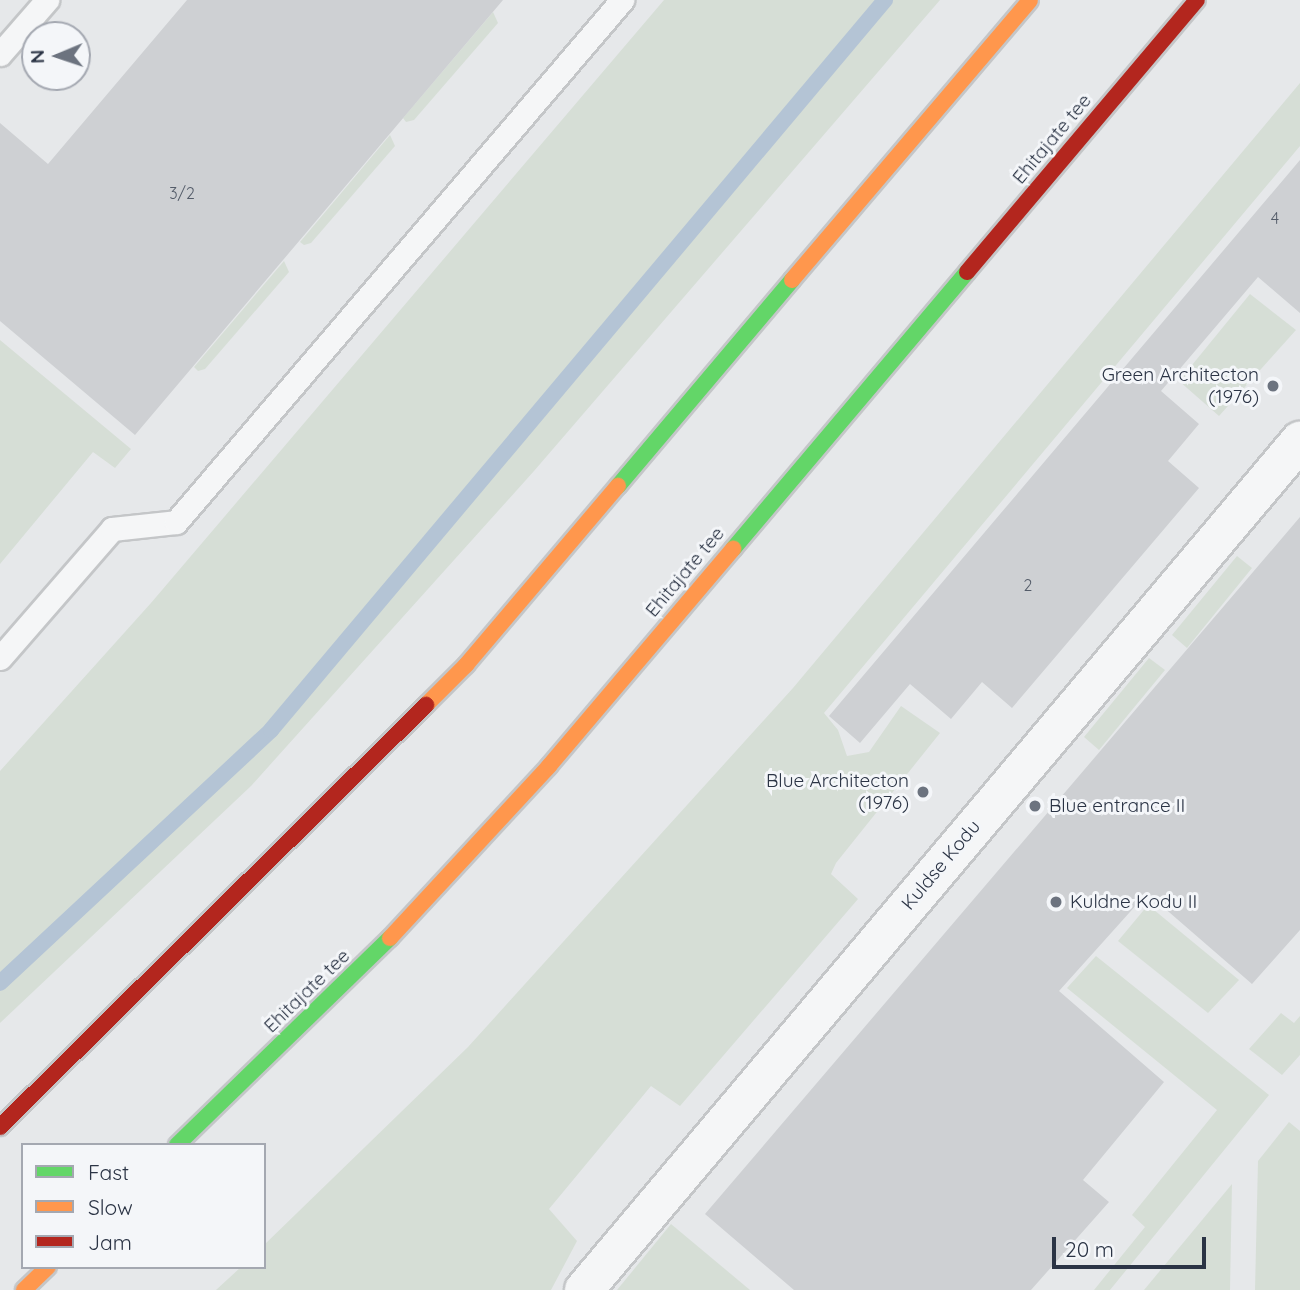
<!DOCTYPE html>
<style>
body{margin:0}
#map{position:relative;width:1300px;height:1290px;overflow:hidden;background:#e6e8ea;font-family:Quicksand,sans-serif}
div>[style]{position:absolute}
.green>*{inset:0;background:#d6ded6}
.stream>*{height:16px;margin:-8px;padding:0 8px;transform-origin:8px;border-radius:8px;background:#b4c4d5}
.building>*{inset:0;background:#ced0d3}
.roads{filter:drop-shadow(2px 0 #c4c6c8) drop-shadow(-2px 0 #c4c6c8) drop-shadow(0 2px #c4c6c8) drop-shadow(0 -2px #c4c6c8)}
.lane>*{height:23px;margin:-11.5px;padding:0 11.5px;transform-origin:11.5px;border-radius:11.5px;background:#f5f6f7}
.street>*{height:38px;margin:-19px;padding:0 19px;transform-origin:19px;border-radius:19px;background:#f5f6f7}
.fast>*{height:16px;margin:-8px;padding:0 8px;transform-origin:8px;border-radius:8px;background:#63d668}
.slow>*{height:16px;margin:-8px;padding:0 8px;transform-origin:8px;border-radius:8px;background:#ff974d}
.jam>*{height:16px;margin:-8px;padding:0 8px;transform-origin:8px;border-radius:8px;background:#b3261e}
.dots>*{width:19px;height:19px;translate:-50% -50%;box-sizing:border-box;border:4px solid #f4f6f9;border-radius:50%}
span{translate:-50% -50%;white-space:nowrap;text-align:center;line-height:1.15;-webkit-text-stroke:6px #f4f6f9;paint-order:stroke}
.number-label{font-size:16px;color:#545c69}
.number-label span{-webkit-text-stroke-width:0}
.street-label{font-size:19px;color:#2b3445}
.poi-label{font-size:19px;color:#2b3445}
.right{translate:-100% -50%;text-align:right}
.left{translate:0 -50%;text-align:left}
.legend{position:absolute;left:21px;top:1143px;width:245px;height:126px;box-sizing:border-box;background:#f4f6f9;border:2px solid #a4a8b1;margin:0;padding:9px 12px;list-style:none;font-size:21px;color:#2b3445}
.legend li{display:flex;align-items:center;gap:14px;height:35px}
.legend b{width:35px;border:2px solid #a4a8b1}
.north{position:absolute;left:21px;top:21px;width:70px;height:70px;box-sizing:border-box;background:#f4f6f9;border:2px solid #a4a8b1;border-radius:50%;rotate:268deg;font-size:19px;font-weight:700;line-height:28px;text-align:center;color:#2b3445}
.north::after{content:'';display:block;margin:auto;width:24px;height:32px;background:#6c737f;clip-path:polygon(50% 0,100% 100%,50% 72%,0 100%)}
.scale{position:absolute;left:1052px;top:1237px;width:154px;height:32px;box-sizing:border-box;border:4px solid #2b3445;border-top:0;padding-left:9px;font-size:21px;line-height:24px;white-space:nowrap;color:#2b3445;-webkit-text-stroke:5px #f4f6f9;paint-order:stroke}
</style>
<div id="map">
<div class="green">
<div style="clip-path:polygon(664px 0,940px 0,534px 471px,251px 786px,0 1023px,0 771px,151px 603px)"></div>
<div style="clip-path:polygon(493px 12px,498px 23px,414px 120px,406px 122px,403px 118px)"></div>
<div style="clip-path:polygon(1300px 83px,1300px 146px,824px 713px,838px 730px,847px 756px,869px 752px,901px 706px,940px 733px,836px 863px,831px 874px,858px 899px,680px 1106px,651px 1086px,549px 1209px,577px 1241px,551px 1290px,216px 1290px,241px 1267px,264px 1267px,264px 1245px,468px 1047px,793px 688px)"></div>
<div style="clip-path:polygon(390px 135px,395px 146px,311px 243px,304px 245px,300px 242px)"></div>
<div style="clip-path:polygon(284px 261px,289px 272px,205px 369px,198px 371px,194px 367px)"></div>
<div style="clip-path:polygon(1250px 294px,1296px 330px,1219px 416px,1179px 381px)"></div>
<div style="clip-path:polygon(0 340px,131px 449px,115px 468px,93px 452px,0 564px)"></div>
<div style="clip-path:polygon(1237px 556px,1252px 568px,1187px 648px,1172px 635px)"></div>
<div style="clip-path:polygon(1149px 658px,1165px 670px,1099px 750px,1084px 737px)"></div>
<div style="clip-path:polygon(1148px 905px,1239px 980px,1208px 1013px,1118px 941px)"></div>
<div style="clip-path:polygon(1096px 956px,1269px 1095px,1110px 1290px,1094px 1290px,1145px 1227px,1132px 1215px,1217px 1110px,1067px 988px)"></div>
<div style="clip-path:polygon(1281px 1013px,1294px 1023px,1300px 1016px,1300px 1055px,1282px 1075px,1249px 1049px)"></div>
<div style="clip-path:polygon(1289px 1122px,1300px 1131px,1300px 1290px,1255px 1290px,1258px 1161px)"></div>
<div style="clip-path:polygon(1232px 1184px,1230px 1290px,1144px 1290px)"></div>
<div style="clip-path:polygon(671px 1224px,750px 1290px,617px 1290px)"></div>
</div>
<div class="stream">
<div style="left:0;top:983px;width:371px;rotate:-43deg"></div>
<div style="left:271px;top:730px;width:954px;rotate:-49.93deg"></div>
</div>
<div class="building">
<div style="clip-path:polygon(187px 0,503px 0,135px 435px,0 321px,0 123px,48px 164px)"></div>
<div style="clip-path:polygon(1300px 160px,1300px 313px,1258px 277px,1161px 391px,1199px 424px,1168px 461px,1199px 488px,1012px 708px,982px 682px,951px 719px,910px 684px,860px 743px,829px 716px)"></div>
<div style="clip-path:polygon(1300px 517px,1300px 930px,1252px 984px,1147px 893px,1059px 991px,1164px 1082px,1083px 1180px,1109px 1202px,1031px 1290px,794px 1290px,705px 1214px)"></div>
</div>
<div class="roads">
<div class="lane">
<div style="left:0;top:54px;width:72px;rotate:-49deg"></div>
<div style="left:0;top:658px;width:171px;rotate:-49deg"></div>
<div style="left:112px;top:529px;width:64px;rotate:-6.2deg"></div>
<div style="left:176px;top:522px;width:687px;rotate:-49.49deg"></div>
</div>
<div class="street">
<div style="left:584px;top:1290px;width:1111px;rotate:-49.86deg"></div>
</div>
<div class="fast">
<div style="left:618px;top:486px;width:270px;rotate:-49.8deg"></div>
<div style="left:733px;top:549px;width:363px;rotate:-49.8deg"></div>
<div style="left:177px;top:1145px;width:297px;rotate:-44.2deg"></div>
</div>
<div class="slow">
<div style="left:792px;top:280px;width:367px;rotate:-49.6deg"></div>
<div style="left:426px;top:705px;width:57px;rotate:-45deg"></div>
<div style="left:466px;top:665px;width:235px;rotate:-49.7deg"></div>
<div style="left:390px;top:938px;width:234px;rotate:-47.2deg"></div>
<div style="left:549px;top:766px;width:285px;rotate:-49.7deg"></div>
<div style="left:24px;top:1290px;width:33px;rotate:-44deg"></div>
</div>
<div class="jam">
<div style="left:967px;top:272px;width:356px;rotate:-49.8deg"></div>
<div style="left:0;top:1127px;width:600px;rotate:-44.73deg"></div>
</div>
</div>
<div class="dots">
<div style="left:1273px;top:386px;background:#6c737f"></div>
<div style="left:923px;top:792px;background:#6c737f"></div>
<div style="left:1035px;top:806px;background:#6c737f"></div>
<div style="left:1056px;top:902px;background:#6c737f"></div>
</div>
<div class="number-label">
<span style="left:182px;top:193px">3/2</span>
<span style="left:1275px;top:218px">4</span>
<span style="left:1028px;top:585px">2</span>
</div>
<div class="street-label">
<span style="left:1052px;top:139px;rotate:-50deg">Ehitajate tee</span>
<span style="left:685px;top:572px;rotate:-50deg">Ehitajate tee</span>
<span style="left:941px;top:865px;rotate:-50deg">Kuldse Kodu</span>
<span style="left:307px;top:991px;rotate:-44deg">Ehitajate tee</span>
</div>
<div class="poi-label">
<span class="right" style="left:1259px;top:386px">Green Architecton<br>(1976)</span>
<span class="right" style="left:909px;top:792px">Blue Architecton<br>(1976)</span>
<span class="left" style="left:1049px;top:806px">Blue entrance II</span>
<span class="left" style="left:1070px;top:902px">Kuldne Kodu II</span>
</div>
<ul class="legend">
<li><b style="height:9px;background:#63d668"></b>Fast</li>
<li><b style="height:9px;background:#ff974d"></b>Slow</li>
<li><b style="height:9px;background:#b3261e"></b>Jam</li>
</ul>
<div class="north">N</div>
<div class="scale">20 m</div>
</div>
